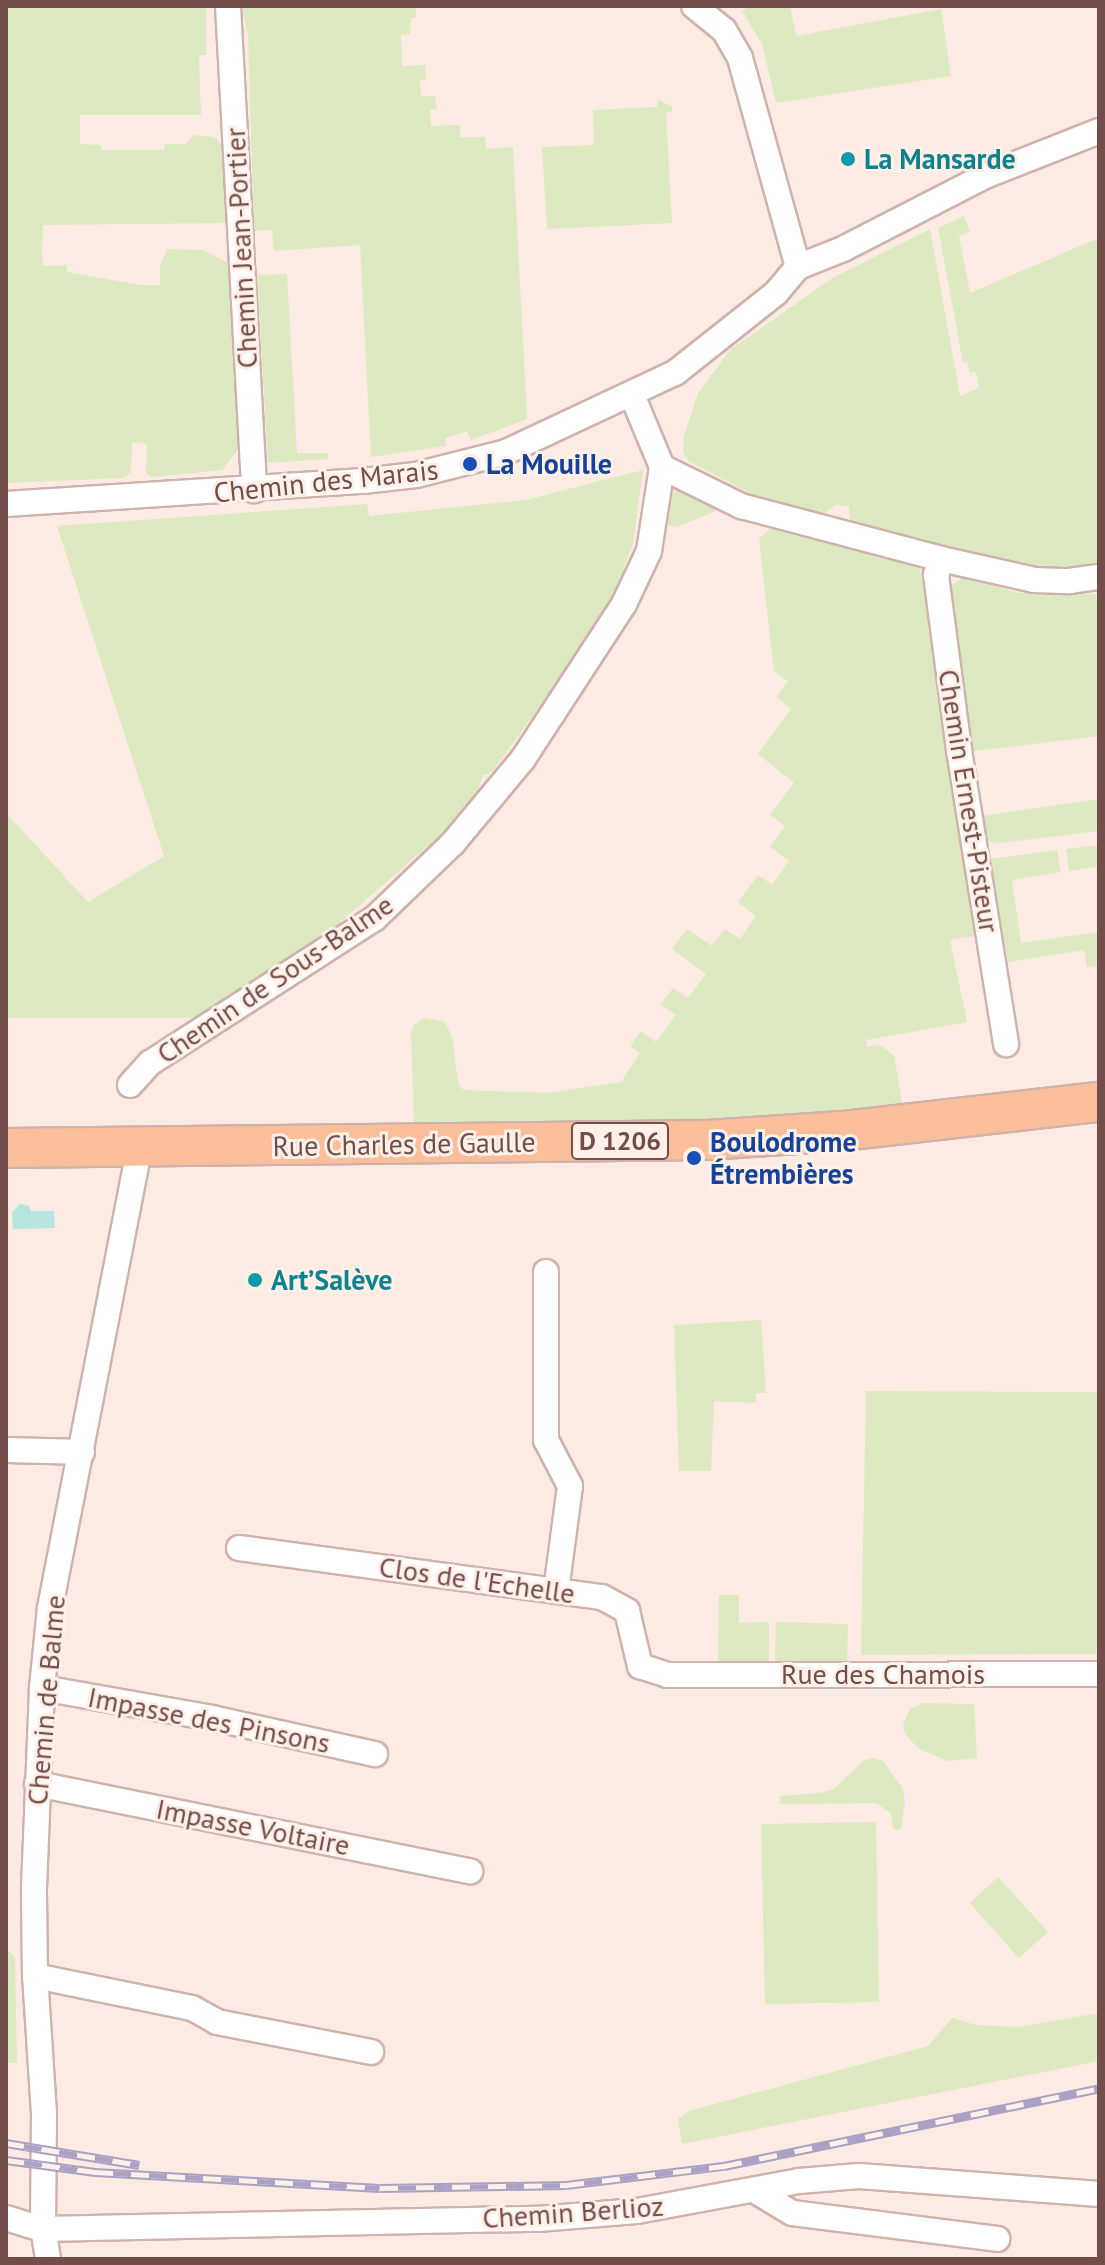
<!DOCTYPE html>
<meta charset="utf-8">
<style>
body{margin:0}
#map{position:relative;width:1105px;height:2265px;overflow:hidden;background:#fcebe2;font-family:"PT Sans",sans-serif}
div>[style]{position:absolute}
.green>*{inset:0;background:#dce9c1}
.water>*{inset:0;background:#b7e5e0}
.roads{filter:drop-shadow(2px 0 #cfb2ac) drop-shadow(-2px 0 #cfb2ac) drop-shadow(0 2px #cfb2ac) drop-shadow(0 -2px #cfb2ac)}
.street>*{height:24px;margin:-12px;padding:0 12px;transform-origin:12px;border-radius:12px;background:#fff}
.primary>*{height:38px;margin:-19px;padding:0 19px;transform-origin:19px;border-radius:19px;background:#fbbe9a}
.rail>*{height:9px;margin-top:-4.5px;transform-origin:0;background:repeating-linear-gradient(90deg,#fff0e8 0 18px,#aba1c5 0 36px);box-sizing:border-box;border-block:2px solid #aba1c5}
.dots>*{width:22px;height:22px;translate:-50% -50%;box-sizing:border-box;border:4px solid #fff0e8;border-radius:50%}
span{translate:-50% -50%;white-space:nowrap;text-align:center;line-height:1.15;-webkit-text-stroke:6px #fff0e8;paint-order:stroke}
.shield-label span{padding:2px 6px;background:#fff0e8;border:2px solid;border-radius:6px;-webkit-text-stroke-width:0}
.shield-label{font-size:26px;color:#734d49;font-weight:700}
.culture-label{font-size:28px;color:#0d838f;font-weight:700}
.left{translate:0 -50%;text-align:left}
.street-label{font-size:28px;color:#734d49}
.transit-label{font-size:28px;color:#164399;font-weight:700}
.frame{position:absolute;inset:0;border:8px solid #734d49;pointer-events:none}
</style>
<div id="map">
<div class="green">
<div style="clip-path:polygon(6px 6px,206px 6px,206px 55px,199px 55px,201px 115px,80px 115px,80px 144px,101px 145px,102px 150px,164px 150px,165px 144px,185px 144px,194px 135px,214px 137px,224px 147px,227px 223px,43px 225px,42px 251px,43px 266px,67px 265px,67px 272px,140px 285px,160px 285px,160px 265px,167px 249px,203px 250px,230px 264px,240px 447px,222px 470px,151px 477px,146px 473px,147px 444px,139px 442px,132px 443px,131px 472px,123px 478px,6px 483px)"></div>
<div style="clip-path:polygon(242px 6px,416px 6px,416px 17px,411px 18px,410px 34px,401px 35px,402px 66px,426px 65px,426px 79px,420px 80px,421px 96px,435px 96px,437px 109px,430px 110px,431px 126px,460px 125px,460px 137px,485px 137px,486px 149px,513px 147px,527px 419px,471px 440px,467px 431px,445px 438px,446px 446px,371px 457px,360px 245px,274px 251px,272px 230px,254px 231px,248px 36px)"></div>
<div style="clip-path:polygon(750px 6px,790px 6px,796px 36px,941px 9px,951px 76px,776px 103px,762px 44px,742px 11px)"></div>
<div style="clip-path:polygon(658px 99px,672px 107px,672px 112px,666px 113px,672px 223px,547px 229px,542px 147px,594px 145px,593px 110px,657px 107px)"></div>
<div style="clip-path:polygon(964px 216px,970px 231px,959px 236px,970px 293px,1099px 238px,1099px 567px,1059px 574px,990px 561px,850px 521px,849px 506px,836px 505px,824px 514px,762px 499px,690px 462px,683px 453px,684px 436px,698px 393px,730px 350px,834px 277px,930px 229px,960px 396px,979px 388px,976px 372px,970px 373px,967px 361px,963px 363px,938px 228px)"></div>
<div style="clip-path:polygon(287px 274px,297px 453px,328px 453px,328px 459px,268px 463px,257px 275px)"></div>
<div style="clip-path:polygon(643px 470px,633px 543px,615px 592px,554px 687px,491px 773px,483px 775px,477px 792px,440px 835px,319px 941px,219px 1008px,198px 1018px,6px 1018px,6px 813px,88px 902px,164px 856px,57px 526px,367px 504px,369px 516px,526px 500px)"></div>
<div style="clip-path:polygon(679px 488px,719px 505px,716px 511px,676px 527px,668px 525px,670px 497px)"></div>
<div style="clip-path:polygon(770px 529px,919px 567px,935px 643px,939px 704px,979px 935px,950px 940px,967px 1022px,866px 1040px,867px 1047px,879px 1045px,894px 1055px,903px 1107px,863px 1113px,615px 1124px,414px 1126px,411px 1035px,413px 1026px,424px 1018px,445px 1022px,452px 1037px,458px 1082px,463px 1090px,547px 1093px,621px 1082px,640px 1053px,630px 1046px,641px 1031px,656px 1042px,676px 1015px,661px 1004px,673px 988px,688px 998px,706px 974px,672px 949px,687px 929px,712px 946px,725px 929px,740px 939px,756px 916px,738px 902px,758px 875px,772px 885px,789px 861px,770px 847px,785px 826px,770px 815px,794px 783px,758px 754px,791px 709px,777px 697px,788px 681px,774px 671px,759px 539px)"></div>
<div style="clip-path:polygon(964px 577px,1018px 593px,1099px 594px,1099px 736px,966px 752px,948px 587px)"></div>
<div style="clip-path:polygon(1099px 799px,1099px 831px,999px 843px,987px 841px,978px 832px,981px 816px)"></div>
<div style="clip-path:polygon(1099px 845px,1099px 866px,1069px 871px,1066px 849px)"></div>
<div style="clip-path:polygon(1057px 850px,1061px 872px,1012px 880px,1021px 943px,1099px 932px,1099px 966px,1087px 967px,1084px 950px,1008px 962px,990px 859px)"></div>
<div style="clip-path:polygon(761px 1320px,766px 1393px,756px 1393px,755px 1403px,714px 1401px,711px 1471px,679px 1471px,674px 1325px)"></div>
<div style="clip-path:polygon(866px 1391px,1099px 1392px,1099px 1654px,861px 1655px)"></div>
<div style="clip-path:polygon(719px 1595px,739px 1595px,739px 1623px,769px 1622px,769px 1661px,718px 1662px)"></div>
<div style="clip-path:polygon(776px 1622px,848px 1624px,847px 1661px,775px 1661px)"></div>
<div style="clip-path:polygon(923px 1703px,974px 1704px,977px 1758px,947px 1761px,918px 1748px,905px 1734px,903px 1724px,910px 1709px)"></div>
<div style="clip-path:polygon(873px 1758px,883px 1761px,903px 1789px,905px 1801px,901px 1829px,893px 1829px,891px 1814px,877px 1803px,780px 1804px,780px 1796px,821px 1793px,835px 1788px,864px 1760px)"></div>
<div style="clip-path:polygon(876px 1822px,879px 2002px,765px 2004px,761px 1824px)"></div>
<div style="clip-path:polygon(998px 1877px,1048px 1932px,1019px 1958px,970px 1903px)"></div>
<div style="clip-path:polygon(6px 1948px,15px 1957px,17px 2063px,6px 2063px)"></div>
<div style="clip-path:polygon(1099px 2013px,1099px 2061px,682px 2144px,678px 2119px,689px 2111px,928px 2046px,952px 2018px,976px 2025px,1019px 2027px)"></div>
</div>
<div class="water">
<div style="clip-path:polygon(20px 1204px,29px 1206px,31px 1211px,54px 1211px,55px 1228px,13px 1229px,12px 1212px)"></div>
</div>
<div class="roads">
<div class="street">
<div style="left:228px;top:6px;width:485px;rotate:86.9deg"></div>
<div style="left:694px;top:6px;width:38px;rotate:39deg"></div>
<div style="left:724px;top:30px;width:32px;rotate:60deg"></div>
<div style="left:740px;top:58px;width:217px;rotate:74.5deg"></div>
<div style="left:662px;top:467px;width:88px;rotate:26.3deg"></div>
<div style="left:741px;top:506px;width:207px;rotate:14.8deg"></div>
<div style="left:941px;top:559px;width:96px;rotate:12.6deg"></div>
<div style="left:1035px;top:580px;width:34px;rotate:2deg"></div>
<div style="left:1069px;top:581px;width:30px;rotate:-8deg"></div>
<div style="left:6px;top:504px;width:358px;rotate:-3.7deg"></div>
<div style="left:363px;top:481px;width:53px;rotate:-6.5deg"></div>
<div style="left:416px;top:475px;width:93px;rotate:-14.3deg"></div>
<div style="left:506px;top:452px;width:187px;rotate:-25.1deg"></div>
<div style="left:675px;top:373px;width:129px;rotate:-38.4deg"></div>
<div style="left:776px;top:293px;width:34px;rotate:-50deg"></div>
<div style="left:798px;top:267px;width:48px;rotate:-21.8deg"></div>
<div style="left:843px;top:249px;width:160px;rotate:-27.2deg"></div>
<div style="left:985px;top:176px;width:123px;rotate:-21.5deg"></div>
<div style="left:941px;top:559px;width:17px;rotate:107deg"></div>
<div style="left:936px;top:575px;width:177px;rotate:82.5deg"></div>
<div style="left:959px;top:750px;width:298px;rotate:80.9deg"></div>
<div style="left:130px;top:1085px;width:30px;rotate:-48deg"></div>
<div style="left:150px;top:1063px;width:268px;rotate:-32.8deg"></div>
<div style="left:375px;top:918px;width:108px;rotate:-43.9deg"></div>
<div style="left:453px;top:843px;width:109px;rotate:-50.2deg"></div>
<div style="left:523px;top:759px;width:185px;rotate:-56.9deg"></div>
<div style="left:624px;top:604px;width:59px;rotate:-64.7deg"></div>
<div style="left:649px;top:551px;width:85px;rotate:-81.2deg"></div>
<div style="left:662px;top:467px;width:78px;rotate:-112.6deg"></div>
<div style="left:546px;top:1272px;width:168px;rotate:90deg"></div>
<div style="left:546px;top:1440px;width:52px;rotate:62.4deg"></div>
<div style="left:570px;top:1486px;width:106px;rotate:97.6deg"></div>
<div style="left:6px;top:1450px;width:76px;rotate:1.5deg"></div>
<div style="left:239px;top:1548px;width:366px;rotate:7.7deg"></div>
<div style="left:602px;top:1597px;width:29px;rotate:29deg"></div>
<div style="left:627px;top:1611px;width:57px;rotate:76.7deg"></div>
<div style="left:640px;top:1666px;width:28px;rotate:18deg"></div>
<div style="left:667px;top:1675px;width:432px;rotate:-0.1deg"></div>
<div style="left:42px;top:1688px;width:173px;rotate:10deg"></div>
<div style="left:212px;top:1718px;width:167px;rotate:12.5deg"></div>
<div style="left:37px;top:1784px;width:442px;rotate:11.4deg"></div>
<div style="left:35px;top:1976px;width:160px;rotate:11.5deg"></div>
<div style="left:192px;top:2008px;width:29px;rotate:29deg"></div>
<div style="left:217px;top:2022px;width:157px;rotate:11deg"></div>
<div style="left:754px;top:2190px;width:44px;rotate:31.2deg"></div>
<div style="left:792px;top:2213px;width:207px;rotate:7.2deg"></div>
<div style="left:6px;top:2218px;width:39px;rotate:17deg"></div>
<div style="left:43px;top:2229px;width:495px;rotate:-1.2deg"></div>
<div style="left:538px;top:2219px;width:99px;rotate:-4.6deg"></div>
<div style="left:637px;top:2211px;width:165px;rotate:-10.5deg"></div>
<div style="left:799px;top:2181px;width:60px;rotate:-4.8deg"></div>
<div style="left:859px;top:2176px;width:241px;rotate:4.3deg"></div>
<div style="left:48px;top:2259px;width:30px;rotate:-99deg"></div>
<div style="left:43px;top:2229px;width:115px;rotate:-89.5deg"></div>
<div style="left:44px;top:2114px;width:138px;rotate:-93.7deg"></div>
<div style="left:35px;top:1976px;width:88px;rotate:-90.7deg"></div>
<div style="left:34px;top:1888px;width:200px;rotate:-87.7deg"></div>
<div style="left:42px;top:1688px;width:80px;rotate:-84.3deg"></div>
<div style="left:50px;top:1608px;width:470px;rotate:-79deg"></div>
</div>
<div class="primary">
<div style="left:6px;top:1148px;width:702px;rotate:-0.65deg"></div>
<div style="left:708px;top:1140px;width:135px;rotate:-3.8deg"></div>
<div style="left:843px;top:1131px;width:258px;rotate:-6.5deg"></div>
</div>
</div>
<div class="rail">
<div style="left:6px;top:2143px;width:135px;rotate:9.4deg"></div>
<div style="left:6px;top:2160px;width:90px;rotate:7.7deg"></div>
<div style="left:95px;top:2172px;width:285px;rotate:3.2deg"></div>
<div style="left:380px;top:2188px;width:186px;rotate:-0.9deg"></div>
<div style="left:566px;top:2185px;width:159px;rotate:-6.9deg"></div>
<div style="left:724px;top:2166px;width:383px;rotate:-11.7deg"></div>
</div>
<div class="dots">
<div style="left:848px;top:159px;background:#0f9aa8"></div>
<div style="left:470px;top:464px;background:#1a4fb4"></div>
<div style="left:694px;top:1158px;background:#1a4fb4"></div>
<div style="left:255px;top:1280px;background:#0f9aa8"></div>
</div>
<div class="shield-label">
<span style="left:620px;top:1141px">D 1206</span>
</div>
<div class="culture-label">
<span class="left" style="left:864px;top:159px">La Mansarde</span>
<span class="left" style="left:271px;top:1280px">Art’Salève</span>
</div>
<div class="street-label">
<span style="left:241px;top:248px;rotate:-93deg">Chemin Jean-Portier</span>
<span style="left:326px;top:481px;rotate:-6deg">Chemin des Marais</span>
<span style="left:969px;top:801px;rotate:81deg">Chemin Ernest-Pisteur</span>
<span style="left:275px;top:979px;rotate:-34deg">Chemin de Sous-Balme</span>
<span style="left:404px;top:1144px;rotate:-1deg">Rue Charles de Gaulle</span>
<span style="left:477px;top:1580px;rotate:8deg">Clos de l'Echelle</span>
<span style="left:883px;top:1674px">Rue des Chamois</span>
<span style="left:46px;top:1700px;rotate:-85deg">Chemin de Balme</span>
<span style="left:209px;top:1720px;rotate:11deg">Impasse des Pinsons</span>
<span style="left:253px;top:1827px;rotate:11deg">Impasse Voltaire</span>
<span style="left:573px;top:2212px;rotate:-4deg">Chemin Berlioz</span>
</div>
<div class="transit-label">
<span class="left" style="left:486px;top:464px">La Mouille</span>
<span class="left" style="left:710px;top:1158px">Boulodrome<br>Étrembières</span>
</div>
<div class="frame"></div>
</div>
